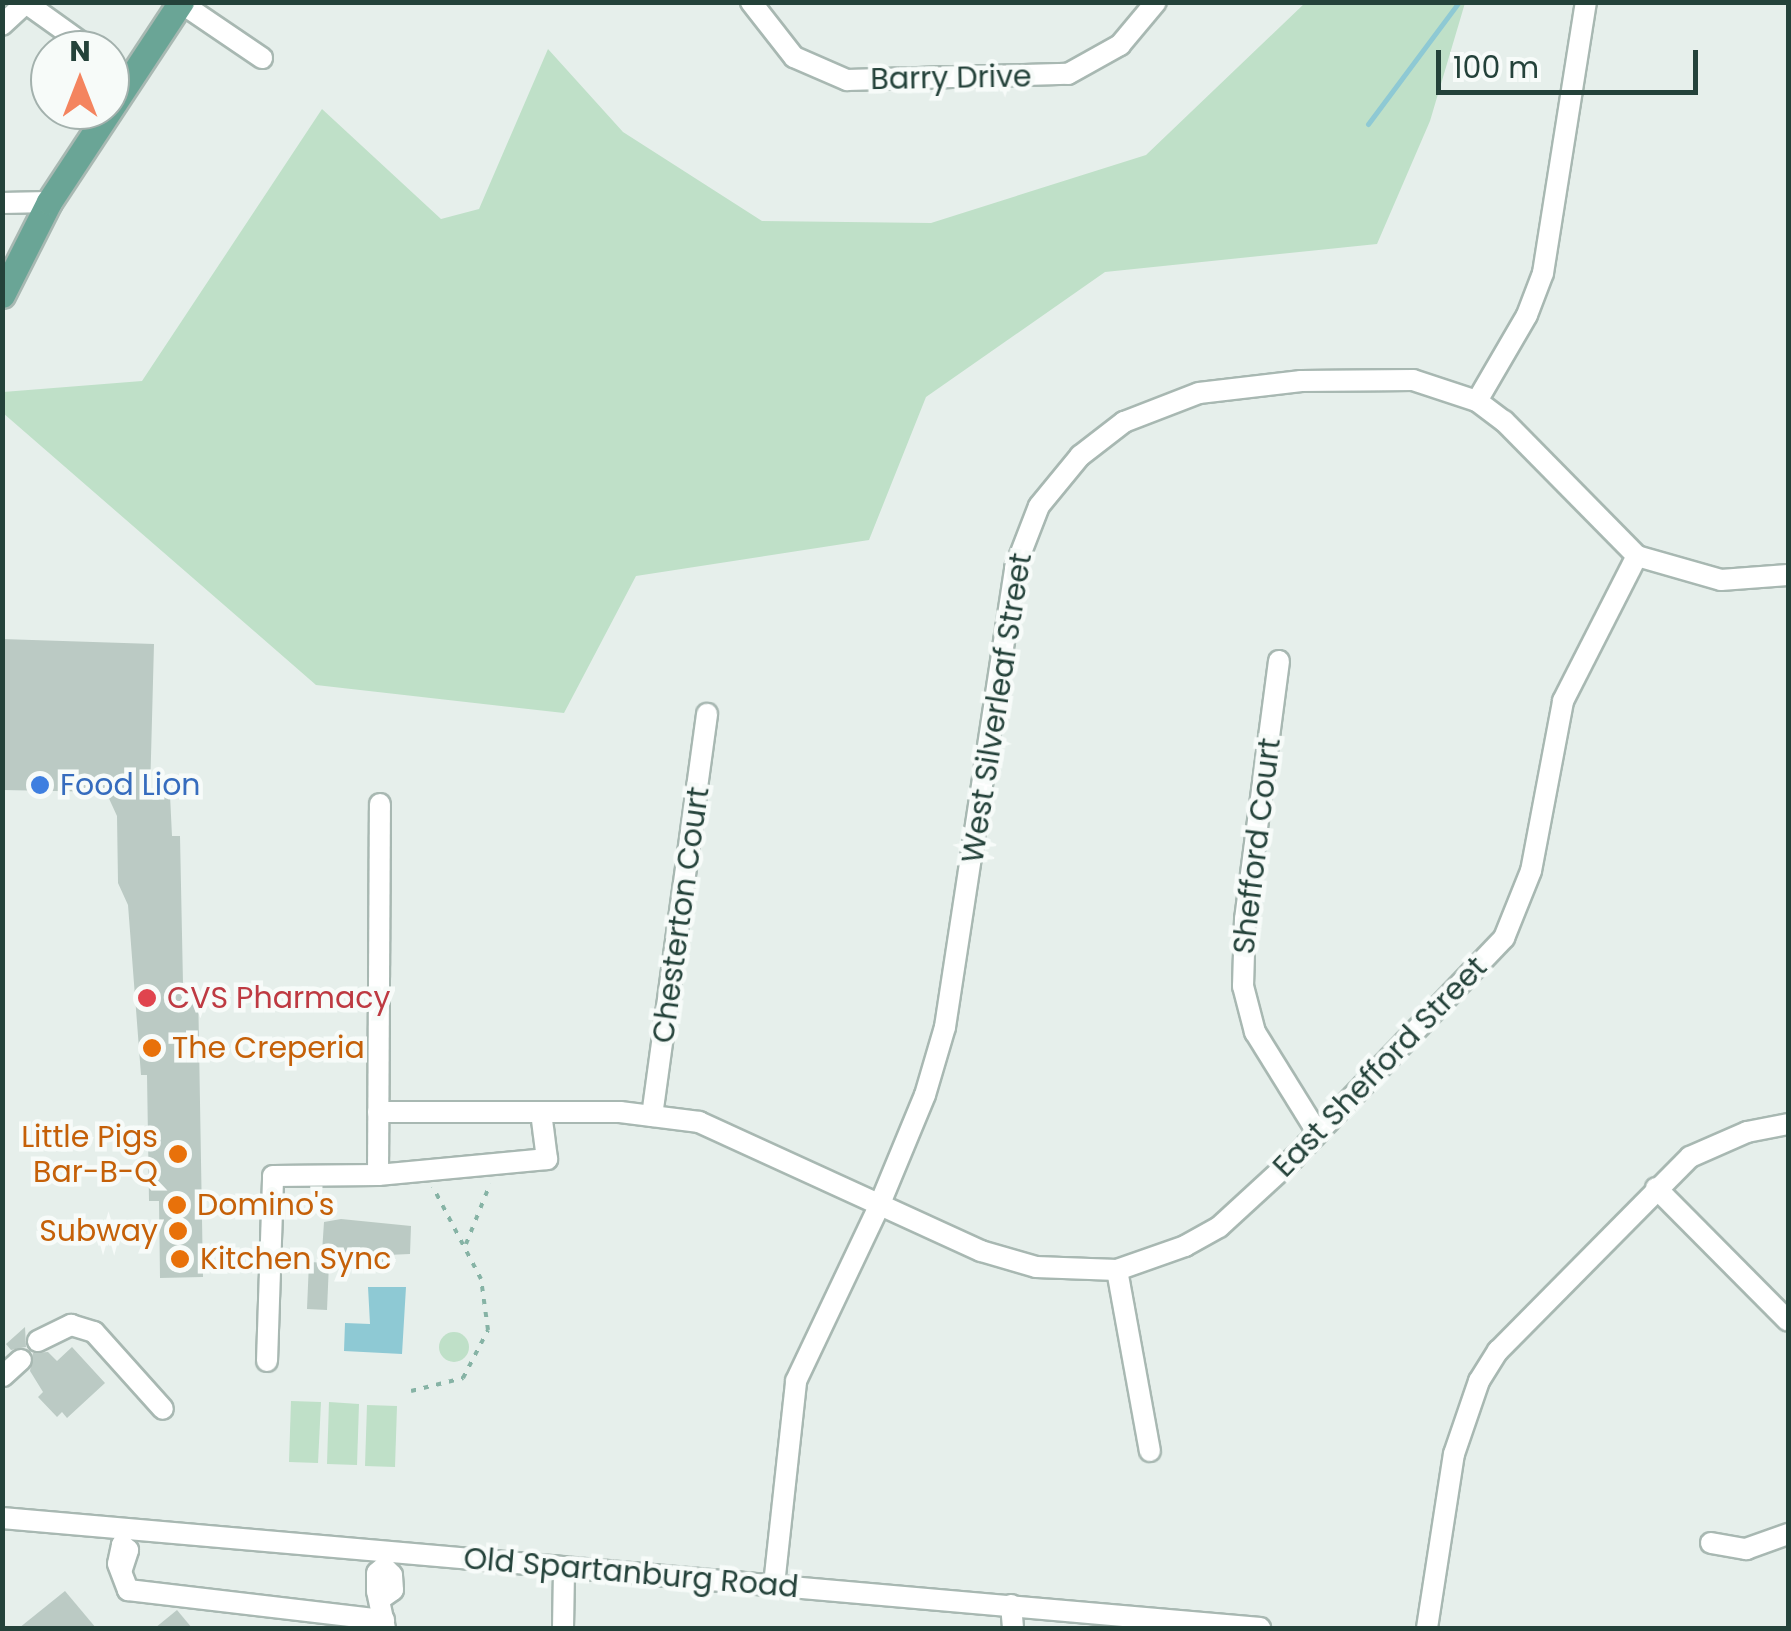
<!DOCTYPE html>
<style>
body{margin:0}
#map{position:relative;width:1791px;height:1631px;overflow:hidden;background:#e6efeb;font-family:Poppins,sans-serif}
div>[style]{position:absolute}
.green>*{inset:0;background:#bfe0c8}
.round{border-radius:50%}
.water>*{inset:0;background:#8ec9d4}
.stream>*{height:5px;margin:-2.5px;padding:0 2.5px;transform-origin:2.5px;border-radius:2.5px;background:#8ec9d4}
.building>*{inset:0;background:#bbcac4}
.path>*{height:4px;margin-top:-2px;transform-origin:0;background:repeating-linear-gradient(90deg,#86b3a5 0 5px,transparent 0 13px)}
.roads{filter:drop-shadow(2px 0 #a8b8b2) drop-shadow(-2px 0 #a8b8b2) drop-shadow(0 2px #a8b8b2) drop-shadow(0 -2px #a8b8b2)}
.minor>*{height:20px;margin:-10px;padding:0 10px;transform-origin:10px;border-radius:10px;background:#fff}
.major>*{height:25px;margin:-12.5px;padding:0 12.5px;transform-origin:12.5px;border-radius:12.5px;background:#6aa596}
.dots>*{width:28px;height:28px;translate:-50% -50%;box-sizing:border-box;border:5px solid #f7fbf9;border-radius:50%}
span{translate:-50% -50%;white-space:nowrap;text-align:center;line-height:1.15;-webkit-text-stroke:9px #f7fbf9;paint-order:stroke}
.street-label{font-size:30px;color:#24423a}
.shop-label{font-size:30px;color:#366cbe}
.left{translate:0 -50%;text-align:left}
.health-label{font-size:30px;color:#be3a42}
.food-label{font-size:30px;color:#c56008}
.right{translate:-100% -50%;text-align:right}
.frame{position:absolute;inset:0;border:5px solid #24423a;pointer-events:none}
.north{position:absolute;left:30px;top:30px;width:100px;height:100px;box-sizing:border-box;background:#f7fbf9;border:2px solid #a3b1ad;border-radius:50%;rotate:0deg;font-size:28px;font-weight:700;line-height:40px;text-align:center;color:#24423a}
.north::after{content:'';display:block;margin:auto;width:35px;height:45px;background:#f4845f;clip-path:polygon(50% 0,100% 100%,50% 72%,0 100%)}
.scale{position:absolute;left:1436px;top:50px;width:262px;height:45px;box-sizing:border-box;border:5px solid #24423a;border-top:0;padding-left:12px;font-size:30px;line-height:35px;white-space:nowrap;color:#24423a;-webkit-text-stroke:8px #f7fbf9;paint-order:stroke}
</style>
<div id="map">
<div class="green">
<div style="clip-path:polygon(1305px 3px,1465px 3px,1430px 121px,1377px 244px,1105px 272px,926px 397px,869px 540px,636px 576px,564px 713px,316px 685px,3px 413px,3px 392px,142px 381px,322px 109px,441px 219px,479px 209px,548px 49px,623px 132px,762px 221px,931px 223px,1146px 155px)"></div>
<div class="round" style="left:439px;top:1332px;width:30px;height:30px"></div>
<div style="clip-path:polygon(291px 1401px,321px 1402px,318px 1463px,289px 1462px)"></div>
<div style="clip-path:polygon(329px 1402px,359px 1404px,357px 1465px,327px 1464px)"></div>
<div style="clip-path:polygon(367px 1405px,397px 1406px,395px 1467px,365px 1466px)"></div>
</div>
<div class="water">
<div style="clip-path:polygon(368px 1287px,406px 1287px,402px 1354px,344px 1351px,345px 1323px,370px 1324px)"></div>
</div>
<div class="stream">
<div style="left:1368px;top:124px;width:152px;rotate:-53.3deg"></div>
</div>
<div class="building">
<div style="clip-path:polygon(2px 639px,154px 644px,150px 794px,170px 795px,172px 836px,180px 836px,183px 984px,198px 985px,203px 1277px,160px 1278px,159px 1201px,149px 1201px,147px 1075px,141px 1075px,128px 905px,118px 883px,117px 816px,106px 792px,2px 790px)"></div>
<div style="clip-path:polygon(341px 1219px,411px 1226px,410px 1254px,387px 1255px,386px 1269px,370px 1268px,371px 1254px,322px 1252px,324px 1222px)"></div>
<div style="clip-path:polygon(309px 1262px,329px 1263px,327px 1310px,307px 1309px)"></div>
<div style="clip-path:polygon(25px 1327px,26px 1347px,11px 1350px,6px 1344px)"></div>
<div style="clip-path:polygon(72px 1347px,105px 1383px,67px 1418px,62px 1412px,57px 1417px,38px 1397px,43px 1392px,30px 1371px,33px 1353px,48px 1352px,57px 1361px)"></div>
<div style="clip-path:polygon(65px 1591px,96px 1628px,19px 1628px)"></div>
<div style="clip-path:polygon(177px 1610px,192px 1628px,155px 1628px)"></div>
</div>
<div class="path">
<div style="left:466px;top:1244px;width:65px;rotate:-68.2deg"></div>
<div style="left:411px;top:1391px;width:54px;rotate:-14deg"></div>
<div style="left:463px;top:1378px;width:54px;rotate:-62.5deg"></div>
<div style="left:488px;top:1330px;width:51px;rotate:-97.8deg"></div>
<div style="left:481px;top:1279px;width:104px;rotate:-117.6deg"></div>
</div>
<div class="roads">
<div class="minor">
<div style="left:751px;top:2px;width:70px;rotate:52deg"></div>
<div style="left:794px;top:57px;width:58px;rotate:23.5deg"></div>
<div style="left:847px;top:80px;width:221px;rotate:-1.6deg"></div>
<div style="left:1068px;top:74px;width:60px;rotate:-29.1deg"></div>
<div style="left:1120px;top:45px;width:56px;rotate:-50.1deg"></div>
<div style="left:26px;top:3px;width:81px;rotate:35.5deg"></div>
<div style="left:181px;top:3px;width:98px;rotate:34.2deg"></div>
<div style="left:2px;top:25px;width:34px;rotate:-43deg"></div>
<div style="left:110px;top:65px;width:24px;rotate:38deg"></div>
<div style="left:2px;top:203px;width:47px;rotate:-1.2deg"></div>
<div style="left:1477px;top:401px;width:99px;rotate:-59.8deg"></div>
<div style="left:1527px;top:315px;width:45px;rotate:-69.1deg"></div>
<div style="left:1543px;top:273px;width:274px;rotate:-81deg"></div>
<div style="left:1279px;top:661px;width:260px;rotate:97.5deg"></div>
<div style="left:1245px;top:919px;width:67px;rotate:91.7deg"></div>
<div style="left:1243px;top:986px;width:48px;rotate:75.4deg"></div>
<div style="left:1255px;top:1032px;width:118px;rotate:58.2deg"></div>
<div style="left:378px;top:1112px;width:242px"></div>
<div style="left:620px;top:1112px;width:80px;rotate:7.2deg"></div>
<div style="left:699px;top:1122px;width:310px;rotate:24.6deg"></div>
<div style="left:981px;top:1251px;width:57px;rotate:16.2deg"></div>
<div style="left:1036px;top:1267px;width:81px;rotate:2.1deg"></div>
<div style="left:1117px;top:1270px;width:72px;rotate:-19.4deg"></div>
<div style="left:1185px;top:1246px;width:39px;rotate:-29deg"></div>
<div style="left:1219px;top:1227px;width:96px;rotate:-42.5deg"></div>
<div style="left:1290px;top:1162px;width:310px;rotate:-46.3deg"></div>
<div style="left:1504px;top:938px;width:72px;rotate:-68.1deg"></div>
<div style="left:1531px;top:871px;width:173px;rotate:-79.3deg"></div>
<div style="left:1563px;top:701px;width:163px;rotate:-63deg"></div>
<div style="left:652px;top:1116px;width:406px;rotate:-82.2deg"></div>
<div style="left:378px;top:1175px;width:371px;rotate:-89.7deg"></div>
<div style="left:1656px;top:1188px;width:187px;rotate:45.2deg"></div>
<div style="left:1117px;top:1270px;width:184px;rotate:79.7deg"></div>
<div style="left:38px;top:1341px;width:37px;rotate:-26deg"></div>
<div style="left:71px;top:1325px;width:24px;rotate:17deg"></div>
<div style="left:94px;top:1332px;width:103px;rotate:48.1deg"></div>
<div style="left:267px;top:1361px;width:185px;rotate:-88.1deg"></div>
<div style="left:273px;top:1176px;width:105px;rotate:-0.5deg"></div>
<div style="left:378px;top:1175px;width:170px;rotate:-5.4deg"></div>
<div style="left:547px;top:1159px;width:47px;rotate:-97.3deg"></div>
<div style="left:3px;top:1376px;width:24px;rotate:-42deg"></div>
<div style="left:2px;top:1518px;width:1263px;rotate:5deg"></div>
<div style="left:1711px;top:1543px;width:36px;rotate:10deg"></div>
<div style="left:1746px;top:1549px;width:45px;rotate:-19.7deg"></div>
<div style="left:122px;top:1569px;width:20px;rotate:-72deg"></div>
<div style="left:128px;top:1550px;width:8px;rotate:-140deg"></div>
<div style="left:122px;top:1545px;width:19px;rotate:102deg"></div>
<div style="left:118px;top:1564px;width:28px;rotate:69deg"></div>
<div style="left:128px;top:1590px;width:258px;rotate:6.7deg"></div>
<div style="left:774px;top:1585px;width:205px;rotate:-83.8deg"></div>
<div style="left:796px;top:1381px;width:194px;rotate:-64.6deg"></div>
<div style="left:879px;top:1206px;width:120px;rotate:-67.5deg"></div>
<div style="left:925px;top:1095px;width:71px;rotate:-73.6deg"></div>
<div style="left:945px;top:1027px;width:464px;rotate:-81.3deg"></div>
<div style="left:1015px;top:568px;width:66px;rotate:-68.8deg"></div>
<div style="left:1039px;top:506px;width:65px;rotate:-50.6deg"></div>
<div style="left:1080px;top:456px;width:56px;rotate:-37.7deg"></div>
<div style="left:1124px;top:422px;width:80px;rotate:-21.1deg"></div>
<div style="left:1199px;top:393px;width:103px;rotate:-6.7deg"></div>
<div style="left:1301px;top:381px;width:112px;rotate:-0.5deg"></div>
<div style="left:1413px;top:380px;width:67px;rotate:18.2deg"></div>
<div style="left:1477px;top:401px;width:34px;rotate:37deg"></div>
<div style="left:1504px;top:421px;width:190px;rotate:45.4deg"></div>
<div style="left:1637px;top:556px;width:87px;rotate:15.9deg"></div>
<div style="left:1721px;top:580px;width:67px;rotate:-4.3deg"></div>
<div style="left:383px;top:1597px;width:12px;rotate:-35deg"></div>
<div style="left:393px;top:1590px;width:15px;rotate:-94deg"></div>
<div style="left:392px;top:1575px;width:11px;rotate:-135deg"></div>
<div style="left:384px;top:1567px;width:9px;rotate:139deg"></div>
<div style="left:377px;top:1573px;width:18px;rotate:90deg"></div>
<div style="left:377px;top:1591px;width:38px;rotate:78deg"></div>
<div style="left:1011px;top:1605px;width:23px;rotate:85deg"></div>
<div style="left:563px;top:1628px;width:60px;rotate:-89deg"></div>
<div style="left:1427px;top:1628px;width:176px;rotate:-81.2deg"></div>
<div style="left:1454px;top:1454px;width:77px;rotate:-71.1deg"></div>
<div style="left:1479px;top:1381px;width:36px;rotate:-58deg"></div>
<div style="left:1498px;top:1351px;width:273px;rotate:-45.3deg"></div>
<div style="left:1690px;top:1157px;width:62px;rotate:-23.7deg"></div>
<div style="left:1747px;top:1132px;width:42px;rotate:-11deg"></div>
</div>
<div class="major">
<div style="left:2px;top:295px;width:104px;rotate:-63.2deg"></div>
<div style="left:49px;top:202px;width:240px;rotate:-56.6deg"></div>
</div>
</div>
<div class="dots">
<div style="left:40px;top:785px;background:#3f7fe0"></div>
<div style="left:147px;top:998px;background:#e0444e"></div>
<div style="left:152px;top:1048px;background:#e8710a"></div>
<div style="left:178px;top:1154px;background:#e8710a"></div>
<div style="left:177px;top:1205px;background:#e8710a"></div>
<div style="left:178px;top:1231px;background:#e8710a"></div>
<div style="left:180px;top:1259px;background:#e8710a"></div>
</div>
<div class="street-label">
<span style="left:951px;top:78px;rotate:-1deg">Barry Drive</span>
<span style="left:997px;top:708px;rotate:-81deg">West Silverleaf Street</span>
<span style="left:1257px;top:846px;rotate:-83deg">Shefford Court</span>
<span style="left:681px;top:915px;rotate:-82deg">Chesterton Court</span>
<span style="left:1380px;top:1067px;rotate:-46deg">East Shefford Street</span>
<span style="left:631px;top:1573px;rotate:5deg">Old Spartanburg Road</span>
</div>
<div class="shop-label">
<span class="left" style="left:60px;top:785px">Food Lion</span>
</div>
<div class="health-label">
<span class="left" style="left:167px;top:998px">CVS Pharmacy</span>
</div>
<div class="food-label">
<span class="left" style="left:172px;top:1048px">The Creperia</span>
<span class="right" style="left:158px;top:1154px">Little Pigs<br>Bar-B-Q</span>
<span class="left" style="left:197px;top:1205px">Domino's</span>
<span class="right" style="left:158px;top:1231px">Subway</span>
<span class="left" style="left:200px;top:1259px">Kitchen Sync</span>
</div>
<div class="frame"></div>
<div class="north">N</div>
<div class="scale">100 m</div>
</div>
